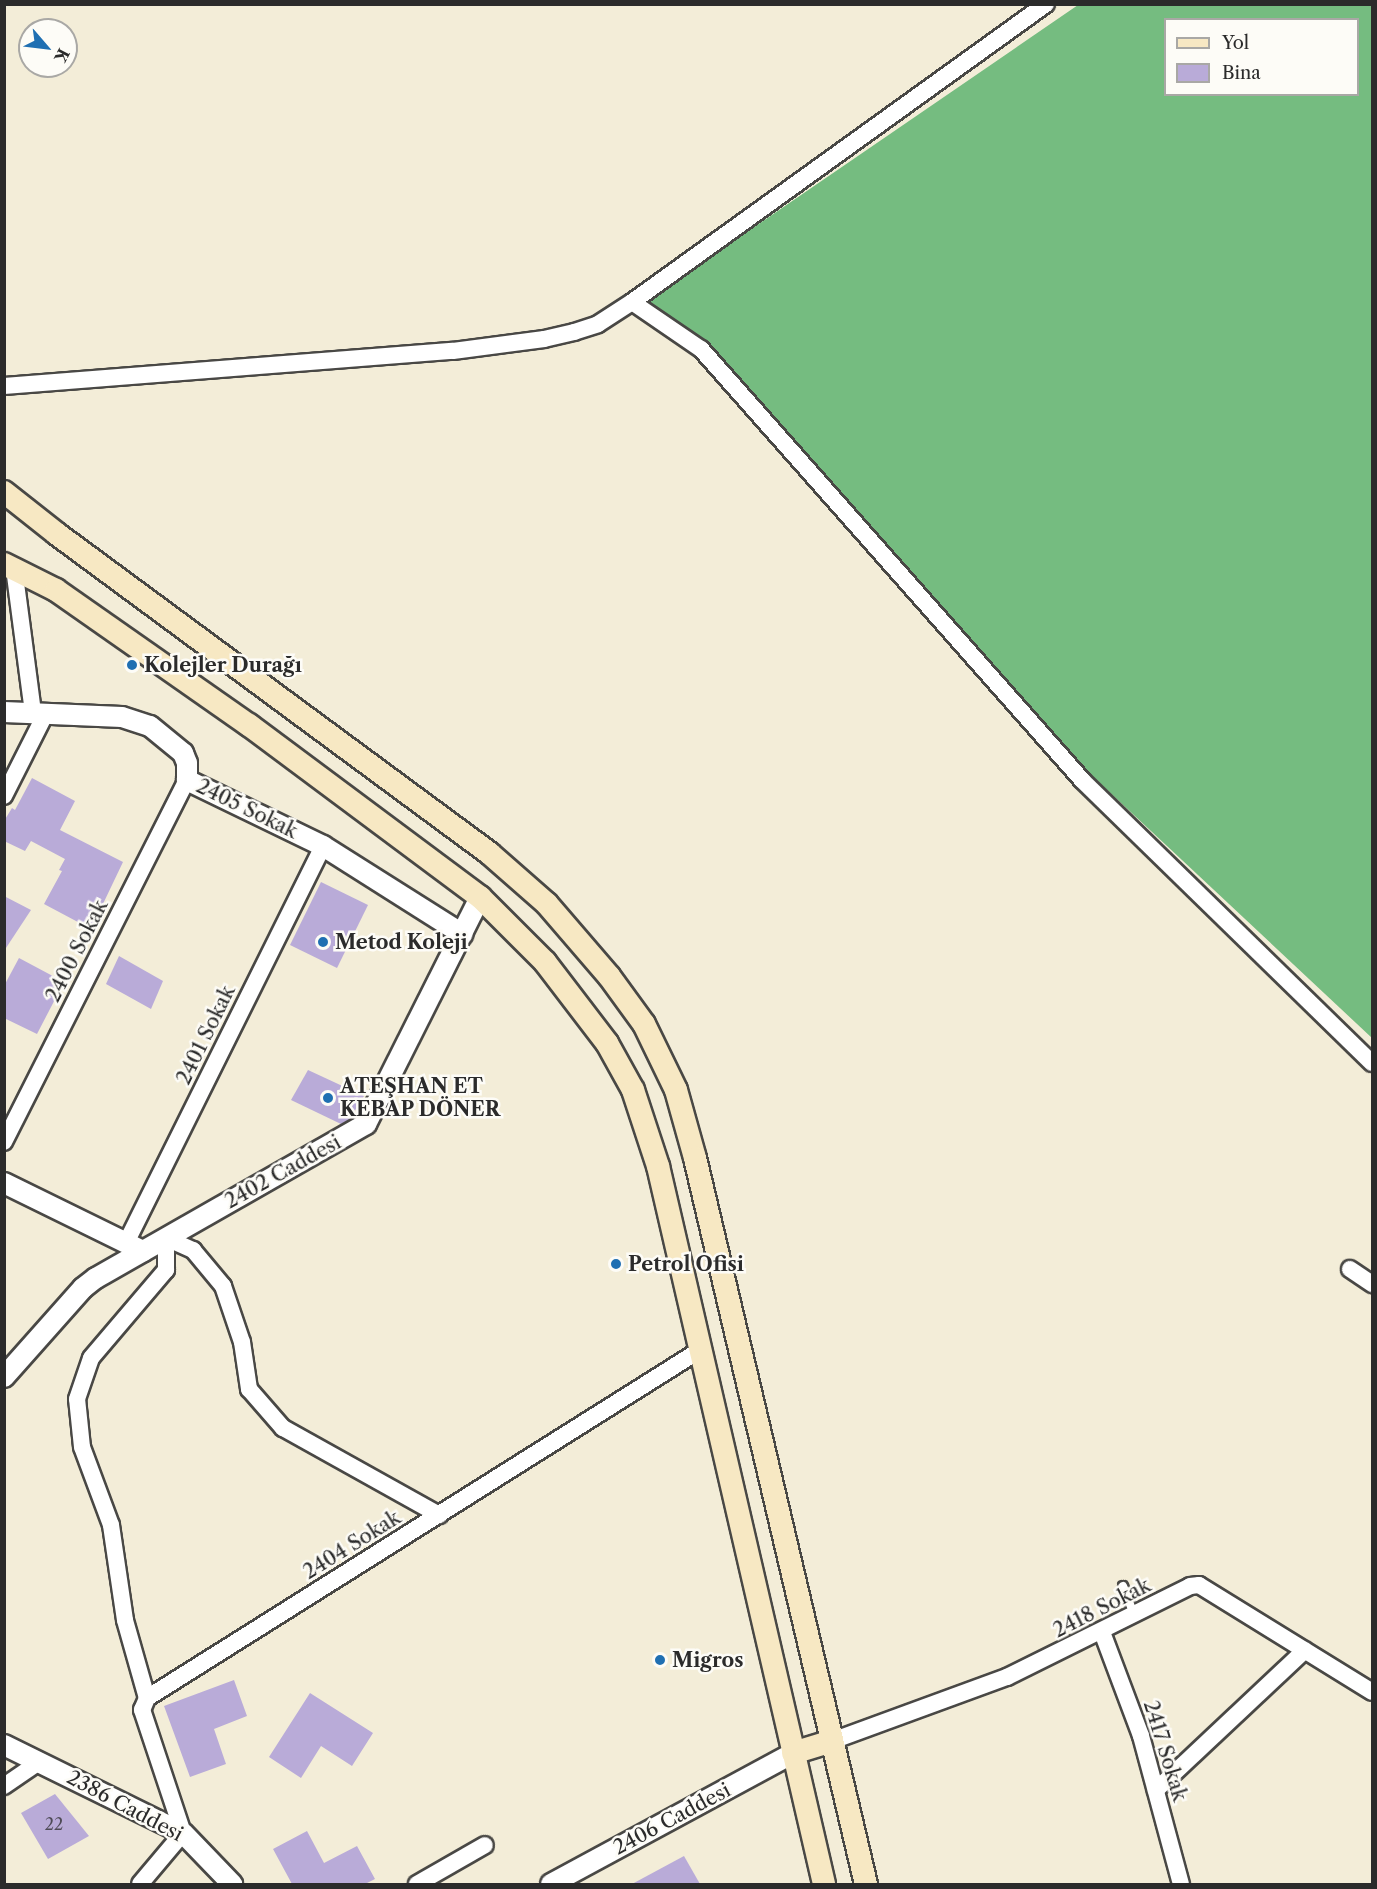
<!DOCTYPE html>
<meta charset="utf-8">
<style>
body{margin:0}
#map{position:relative;width:1377px;height:1889px;overflow:hidden;background:#f3edd8;font-family:"Libre Caslon Text",serif}
div>[style]{position:absolute}
.forest>*{inset:0;background:#75bc80}
.building>*{inset:0;background:#b9abd8}
.roads{filter:drop-shadow(2px 0 #494845) drop-shadow(-2px 0 #494845) drop-shadow(0 2px #494845) drop-shadow(0 -2px #494845)}
.service>*{height:8px;margin:-4px;padding:0 4px;transform-origin:4px;border-radius:4px;background:#fff}
.minor>*{height:16px;margin:-8px;padding:0 8px;transform-origin:8px;border-radius:8px;background:#fff}
.tertiary>*{height:20px;margin:-10px;padding:0 10px;transform-origin:10px;border-radius:10px;background:#fff}
.secondary>*{height:22px;margin:-11px;padding:0 11px;transform-origin:11px;border-radius:11px;background:#f7e8c3}
.dots>*{width:16px;height:16px;translate:-50% -50%;box-sizing:border-box;border:3px solid #fdfcf7;border-radius:50%}
span{translate:-50% -50%;white-space:nowrap;text-align:center;line-height:1.15;-webkit-text-stroke:5px #fdfcf7;paint-order:stroke}
.number-label{font-size:16px;color:#4e4b56}
.number-label span{-webkit-text-stroke-width:0}
.poi-label{font-size:20px;color:#2b2b2b;font-weight:700}
.left{translate:0 -50%;text-align:left}
.street-label{font-size:20px;color:#2b2b2b}
.frame{position:absolute;inset:0;border:6px solid #2b2b2b;pointer-events:none}
.legend{position:absolute;left:1164px;top:18px;width:195px;height:78px;box-sizing:border-box;background:#fdfcf7;border:2px solid #a9a8a5;margin:0;padding:8px 10px;list-style:none;font-size:18px;color:#2b2b2b}
.legend li{display:flex;align-items:center;gap:12px;height:30px}
.legend b{width:30px;border:2px solid #a9a8a5}
.north{position:absolute;left:18px;top:18px;width:60px;height:60px;box-sizing:border-box;background:#fdfcf7;border:2px solid #a9a8a5;border-radius:50%;rotate:118deg;font-size:16px;font-weight:700;line-height:24px;text-align:center;color:#2b2b2b}
.north::after{content:'';display:block;margin:auto;width:21px;height:27px;background:#1f6fb2;clip-path:polygon(50% 0,100% 100%,50% 72%,0 100%)}
</style>
<div id="map">
<div class="forest">
<div style="clip-path:polygon(evenodd,1078px 5px,1372px 5px,1372px 1038px,1089px 773px,714px 349px,642px 304px,1078px 5px,1166px 20px,1358px 20px,1358px 94px,1166px 94px,1166px 20px)"></div>
</div>
<div class="building">
<div style="clip-path:polygon(32px 778px,75px 801px,60px 830px,123px 862px,91px 929px,44px 904px,62px 871px,59px 870px,65px 859px,31px 841px,25px 851px,4px 841px,4px 821px,12px 808px,15px 810px)"></div>
<div style="clip-path:polygon(321px 882px,368px 905px,337px 968px,290px 945px)"></div>
<div style="clip-path:polygon(4px 896px,31px 910px,4px 951px)"></div>
<div style="clip-path:polygon(119px 956px,163px 981px,151px 1009px,106px 984px)"></div>
<div style="clip-path:polygon(19px 958px,64px 982px,37px 1034px,4px 1018px,4px 986px)"></div>
<div style="clip-path:polygon(308px 1070px,364px 1096px,349px 1120px,341px 1124px,291px 1100px)"></div>
<div style="clip-path:polygon(234px 1680px,247px 1716px,214px 1729px,226px 1764px,190px 1777px,164px 1706px)"></div>
<div style="clip-path:polygon(310px 1693px,373px 1733px,352px 1766px,321px 1746px,301px 1778px,269px 1757px)"></div>
<div style="clip-path:polygon(55px 1794px,89px 1836px,48px 1859px,21px 1813px)"></div>
<div style="clip-path:polygon(307px 1831px,324px 1863px,357px 1846px,375px 1879px,365px 1884px,292px 1884px,273px 1849px)"></div>
<div style="clip-path:polygon(684px 1856px,700px 1884px,632px 1884px)"></div>
</div>
<div class="roads">
<div class="service">
<div style="left:1123px;top:1586px;width:31px;rotate:69deg"></div>
</div>
<div class="minor">
<div style="left:632px;top:302px;width:510px;rotate:-35.75deg"></div>
<div style="left:4px;top:386px;width:450px;rotate:-4.5deg"></div>
<div style="left:453px;top:351px;width:92px;rotate:-7.5deg"></div>
<div style="left:544px;top:339px;width:31px;rotate:-13deg"></div>
<div style="left:574px;top:332px;width:25px;rotate:-18deg"></div>
<div style="left:598px;top:324px;width:40px;rotate:-32.9deg"></div>
<div style="left:632px;top:302px;width:83px;rotate:34.3deg"></div>
<div style="left:701px;top:349px;width:575px;rotate:48.52deg"></div>
<div style="left:1082px;top:780px;width:405px;rotate:44.3deg"></div>
<div style="left:14px;top:568px;width:145px;rotate:82.5deg"></div>
<div style="left:4px;top:796px;width:93px;rotate:-63.2deg"></div>
<div style="left:4px;top:1142px;width:406px;rotate:-63.2deg"></div>
<div style="left:126px;top:1243px;width:443px;rotate:-63.6deg"></div>
<div style="left:1350px;top:1269px;width:27px;rotate:34deg"></div>
<div style="left:1102px;top:1632px;width:111px;rotate:69.4deg"></div>
<div style="left:1141px;top:1736px;width:153px;rotate:74.9deg"></div>
<div style="left:147px;top:1698px;width:81px;rotate:-105.8deg"></div>
<div style="left:125px;top:1620px;width:96px;rotate:-98.4deg"></div>
<div style="left:111px;top:1525px;width:83px;rotate:-110.4deg"></div>
<div style="left:82px;top:1447px;width:48px;rotate:-95.9deg"></div>
<div style="left:77px;top:1399px;width:43px;rotate:-71.1deg"></div>
<div style="left:91px;top:1358px;width:116px;rotate:-49.6deg"></div>
<div style="left:166px;top:1270px;width:32px;rotate:-90deg"></div>
<div style="left:166px;top:1238px;width:30px;rotate:24deg"></div>
<div style="left:193px;top:1250px;width:47px;rotate:50.2deg"></div>
<div style="left:223px;top:1286px;width:59px;rotate:71.3deg"></div>
<div style="left:242px;top:1342px;width:48px;rotate:81.5deg"></div>
<div style="left:249px;top:1389px;width:52px;rotate:48.9deg"></div>
<div style="left:283px;top:1428px;width:179px;rotate:29.1deg"></div>
<div style="left:832px;top:1741px;width:186px;rotate:-20.1deg"></div>
<div style="left:1007px;top:1677px;width:204px;rotate:-26.4deg"></div>
<div style="left:1190px;top:1586px;width:9px;rotate:-6deg"></div>
<div style="left:1199px;top:1585px;width:203px;rotate:31.7deg"></div>
<div style="left:4px;top:1786px;width:42px;rotate:-34.4deg"></div>
<div style="left:1156px;top:1790px;width:204px;rotate:-43.2deg"></div>
<div style="left:140px;top:1884px;width:67px;rotate:-49.9deg"></div>
<div style="left:183px;top:1833px;width:130px;rotate:-108.4deg"></div>
<div style="left:142px;top:1710px;width:13px;rotate:-67deg"></div>
<div style="left:147px;top:1698px;width:653px;rotate:-32.18deg"></div>
<div style="left:417px;top:1884px;width:78px;rotate:-29.8deg"></div>
</div>
<div class="tertiary">
<div style="left:4px;top:712px;width:118px;rotate:2.4deg"></div>
<div style="left:122px;top:717px;width:29px;rotate:18deg"></div>
<div style="left:150px;top:726px;width:43px;rotate:39.3deg"></div>
<div style="left:183px;top:753px;width:11px;rotate:68deg"></div>
<div style="left:187px;top:763px;width:17px;rotate:90deg"></div>
<div style="left:187px;top:780px;width:151px;rotate:25.9deg"></div>
<div style="left:323px;top:846px;width:165px;rotate:32.3deg"></div>
<div style="left:4px;top:1183px;width:155px;rotate:26.1deg"></div>
<div style="left:4px;top:1377px;width:119px;rotate:-48.4deg"></div>
<div style="left:83px;top:1288px;width:16px;rotate:-38deg"></div>
<div style="left:96px;top:1278px;width:311px;rotate:-29.7deg"></div>
<div style="left:366px;top:1124px;width:254px;rotate:-63.3deg"></div>
<div style="left:4px;top:1745px;width:199px;rotate:26.2deg"></div>
<div style="left:183px;top:1833px;width:71px;rotate:46.1deg"></div>
<div style="left:551px;top:1884px;width:275px;rotate:-28.4deg"></div>
</div>
<div class="secondary">
<div style="left:4px;top:492px;width:68px;rotate:38.4deg"></div>
<div style="left:57px;top:534px;width:537px;rotate:36.44deg"></div>
<div style="left:489px;top:853px;width:77px;rotate:41.3deg"></div>
<div style="left:547px;top:904px;width:95px;rotate:49.3deg"></div>
<div style="left:609px;top:976px;width:59px;rotate:53.9deg"></div>
<div style="left:644px;top:1024px;width:73px;rotate:64.1deg"></div>
<div style="left:676px;top:1090px;width:71px;rotate:74.4deg"></div>
<div style="left:695px;top:1158px;width:746px;rotate:76.75deg"></div>
<div style="left:4px;top:564px;width:58px;rotate:26.6deg"></div>
<div style="left:56px;top:590px;width:236px;rotate:35deg"></div>
<div style="left:249px;top:725px;width:288px;rotate:36.7deg"></div>
<div style="left:480px;top:897px;width:92px;rotate:45deg"></div>
<div style="left:545px;top:962px;width:102px;rotate:52.6deg"></div>
<div style="left:607px;top:1043px;width:54px;rotate:61deg"></div>
<div style="left:633px;top:1090px;width:80px;rotate:71.8deg"></div>
<div style="left:658px;top:1166px;width:737px;rotate:76.98deg"></div>
<div style="left:793px;top:1753px;width:41px;rotate:-17.1deg"></div>
</div>
</div>
<div class="dots">
<div style="left:132px;top:665px;background:#1f6fb2"></div>
<div style="left:323px;top:942px;background:#1f6fb2"></div>
<div style="left:328px;top:1098px;background:#1f6fb2"></div>
<div style="left:616px;top:1264px;background:#1f6fb2"></div>
<div style="left:660px;top:1660px;background:#1f6fb2"></div>
</div>
<div class="number-label">
<span style="left:54px;top:1824px">22</span>
</div>
<div class="poi-label">
<span class="left" style="left:144px;top:665px">Kolejler Durağı</span>
<span class="left" style="left:335px;top:942px">Metod Koleji</span>
<span class="left" style="left:340px;top:1098px">ATEŞHAN ET<br>KEBAP DÖNER</span>
<span class="left" style="left:628px;top:1264px">Petrol Ofisi</span>
<span class="left" style="left:672px;top:1660px">Migros</span>
</div>
<div class="street-label">
<span style="left:247px;top:809px;rotate:26deg">2405 Sokak</span>
<span style="left:77px;top:951px;rotate:-63deg">2400 Sokak</span>
<span style="left:206px;top:1035px;rotate:-64deg">2401 Sokak</span>
<span style="left:283px;top:1172px;rotate:-29deg">2402 Caddesi</span>
<span style="left:352px;top:1545px;rotate:-32deg">2404 Sokak</span>
<span style="left:1102px;top:1608px;rotate:-27deg">2418 Sokak</span>
<span style="left:1165px;top:1751px;rotate:73deg">2417 Sokak</span>
<span style="left:125px;top:1806px;rotate:28deg">2386 Caddesi</span>
<span style="left:672px;top:1819px;rotate:-28deg">2406 Caddesi</span>
</div>
<div class="frame"></div>
<ul class="legend">
<li><b style="height:8px;background:#f7e8c3"></b>Yol</li>
<li><b style="height:16px;background:#b9abd8"></b>Bina</li>
</ul>
<div class="north">K</div>
</div>
